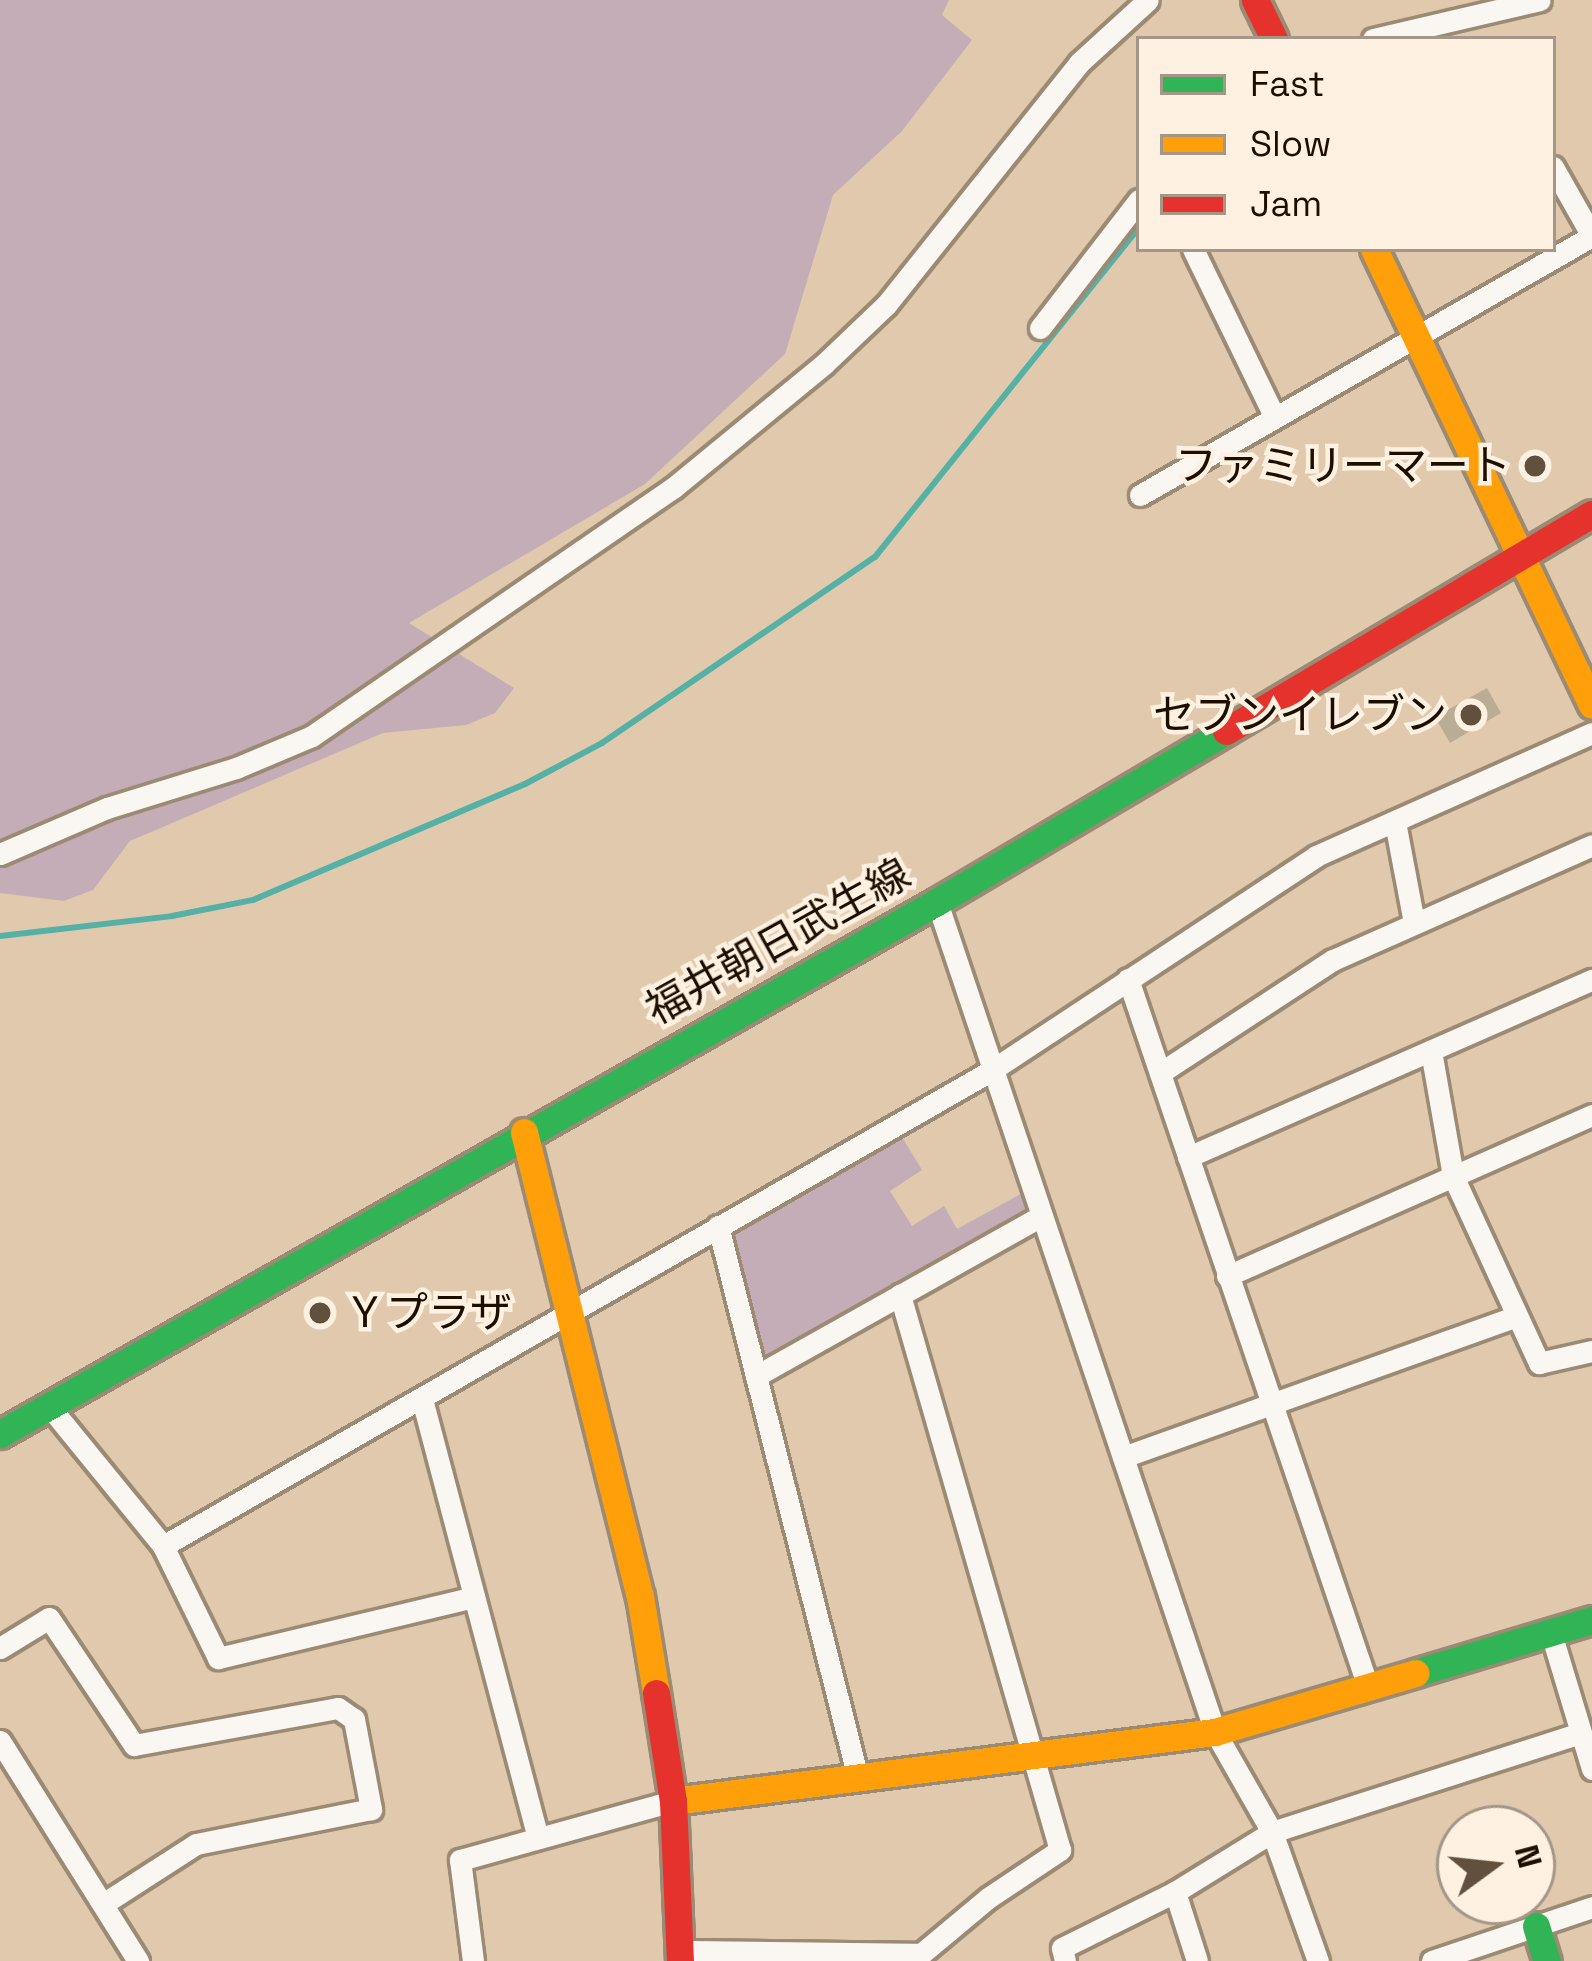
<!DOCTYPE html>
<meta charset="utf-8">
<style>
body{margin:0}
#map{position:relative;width:1592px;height:1961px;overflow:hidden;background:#e0c9ad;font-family:"Space Grotesk","Noto Sans JP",sans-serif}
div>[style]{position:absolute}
.green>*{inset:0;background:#c5adb8}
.stream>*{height:6px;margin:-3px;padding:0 3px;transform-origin:3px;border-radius:3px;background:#55b0a5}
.building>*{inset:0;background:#bbac95}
.roads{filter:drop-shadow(3px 0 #9b8a74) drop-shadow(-3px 0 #9b8a74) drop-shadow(0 3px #9b8a74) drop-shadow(0 -3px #9b8a74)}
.street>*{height:21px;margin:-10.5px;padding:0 10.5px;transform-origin:10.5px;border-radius:10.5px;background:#faf7f3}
.fast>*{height:27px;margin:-13.5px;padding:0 13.5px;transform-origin:13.5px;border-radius:13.5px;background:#30b455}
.slow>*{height:27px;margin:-13.5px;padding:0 13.5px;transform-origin:13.5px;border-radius:13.5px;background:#ff9f0a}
.jam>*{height:27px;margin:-13.5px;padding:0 13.5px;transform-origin:13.5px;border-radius:13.5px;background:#e5322d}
.dots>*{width:33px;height:33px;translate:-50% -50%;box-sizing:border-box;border:6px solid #fff1e2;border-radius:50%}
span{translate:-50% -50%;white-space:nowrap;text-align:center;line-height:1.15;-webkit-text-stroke:9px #fff1e2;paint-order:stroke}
.poi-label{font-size:42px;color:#1d0f00}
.right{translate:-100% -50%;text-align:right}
.left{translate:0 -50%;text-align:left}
.street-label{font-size:42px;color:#1d0f00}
.legend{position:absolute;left:1136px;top:36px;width:420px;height:216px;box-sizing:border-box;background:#fff1e2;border:3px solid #a59788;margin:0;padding:15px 21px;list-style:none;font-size:36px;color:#1d0f00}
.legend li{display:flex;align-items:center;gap:24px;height:60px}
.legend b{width:60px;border:3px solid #a59788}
.north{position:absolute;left:1436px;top:1805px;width:120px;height:120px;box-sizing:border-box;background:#fff1e2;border:3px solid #a59788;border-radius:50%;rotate:75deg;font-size:33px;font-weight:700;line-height:48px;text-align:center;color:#1d0f00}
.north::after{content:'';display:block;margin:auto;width:42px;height:54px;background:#61503d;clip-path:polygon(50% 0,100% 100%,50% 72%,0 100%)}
</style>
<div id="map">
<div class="green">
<div style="clip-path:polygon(0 0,949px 0,942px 15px,972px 40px,902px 131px,833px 195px,785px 354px,645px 484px,409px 623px,514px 688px,495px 713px,466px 725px,383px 733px,130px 841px,93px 890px,64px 901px,0 893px)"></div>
<div style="clip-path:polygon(902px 1137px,922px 1170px,890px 1191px,912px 1226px,944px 1206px,957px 1229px,1026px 1191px,1032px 1209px,761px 1360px,730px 1236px)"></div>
</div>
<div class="stream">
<div style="left:1452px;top:39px;width:8px"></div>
<div style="left:0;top:936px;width:173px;rotate:-6.6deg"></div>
<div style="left:172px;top:916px;width:83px;rotate:-11.2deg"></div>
<div style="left:253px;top:900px;width:296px;rotate:-23.1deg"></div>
<div style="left:525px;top:784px;width:87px;rotate:-28deg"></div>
<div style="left:602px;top:743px;width:330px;rotate:-34.3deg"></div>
<div style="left:875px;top:557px;width:423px;rotate:-51.3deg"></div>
</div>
<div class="building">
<div style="clip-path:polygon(1487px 688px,1501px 713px,1450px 743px,1435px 717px)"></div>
</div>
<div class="roads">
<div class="street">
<div style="left:1373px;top:39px;width:171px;rotate:-13.1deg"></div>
<div style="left:1553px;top:167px;width:79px;rotate:60.5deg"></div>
<div style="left:1193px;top:249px;width:186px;rotate:64.1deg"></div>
<div style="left:1040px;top:328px;width:162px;rotate:-52.3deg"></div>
<div style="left:1140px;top:495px;width:521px;rotate:-29.81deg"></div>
<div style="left:1395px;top:822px;width:103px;rotate:79.3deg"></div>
<div style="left:0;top:854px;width:116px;rotate:-23.3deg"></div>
<div style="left:107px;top:808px;width:135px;rotate:-17.2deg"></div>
<div style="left:236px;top:768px;width:82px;rotate:-22.8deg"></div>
<div style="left:312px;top:736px;width:438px;rotate:-34.5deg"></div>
<div style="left:673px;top:488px;width:195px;rotate:-39.4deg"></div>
<div style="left:824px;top:364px;width:86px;rotate:-43.6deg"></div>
<div style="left:886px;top:305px;width:310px;rotate:-51.4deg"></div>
<div style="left:1079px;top:63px;width:93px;rotate:-42.4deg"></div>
<div style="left:937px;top:902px;width:875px;rotate:71.48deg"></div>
<div style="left:1215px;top:1732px;width:115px;rotate:60.3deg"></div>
<div style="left:1272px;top:1832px;width:137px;rotate:70.4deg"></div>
<div style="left:1128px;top:979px;width:748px;rotate:71.27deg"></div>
<div style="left:1431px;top:1051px;width:127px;rotate:80deg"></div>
<div style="left:1453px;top:1176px;width:206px;rotate:65.3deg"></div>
<div style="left:1539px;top:1363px;width:54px;rotate:-12.8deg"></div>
<div style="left:1160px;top:1073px;width:207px;rotate:-33.2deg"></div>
<div style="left:1333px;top:960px;width:283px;rotate:-23.9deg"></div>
<div style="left:1188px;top:1157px;width:441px;rotate:-23.7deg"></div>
<div style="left:718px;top:1226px;width:569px;rotate:75.77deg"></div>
<div style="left:1227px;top:1276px;width:399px;rotate:-23.8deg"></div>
<div style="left:756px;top:1376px;width:327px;rotate:-29.3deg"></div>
<div style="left:422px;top:1399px;width:453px;rotate:75.2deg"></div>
<div style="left:49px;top:1406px;width:181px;rotate:50.8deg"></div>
<div style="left:163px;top:1546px;width:125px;rotate:63.8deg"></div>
<div style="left:218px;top:1658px;width:263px;rotate:-13.4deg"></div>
<div style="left:1123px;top:1457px;width:418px;rotate:-19.7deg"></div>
<div style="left:163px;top:1546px;width:956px;rotate:-29.86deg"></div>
<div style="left:992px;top:1070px;width:388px;rotate:-33.4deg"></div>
<div style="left:1316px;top:856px;width:302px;rotate:-24deg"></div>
<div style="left:1551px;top:1633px;width:142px;rotate:73.2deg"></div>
<div style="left:0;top:1648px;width:57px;rotate:-31.5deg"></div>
<div style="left:49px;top:1618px;width:153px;rotate:56.2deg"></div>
<div style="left:134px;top:1745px;width:207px;rotate:-10.3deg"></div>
<div style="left:338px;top:1708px;width:19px;rotate:35deg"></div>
<div style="left:354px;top:1719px;width:92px;rotate:79.3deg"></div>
<div style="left:371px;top:1809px;width:178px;rotate:168.7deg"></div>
<div style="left:196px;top:1844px;width:111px;rotate:147.2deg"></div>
<div style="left:0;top:1741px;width:260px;rotate:57.9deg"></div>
<div style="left:1175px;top:1892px;width:72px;rotate:72.3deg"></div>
<div style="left:679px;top:1951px;width:242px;rotate:0.7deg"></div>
<div style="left:921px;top:1954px;width:87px;rotate:-39.9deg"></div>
<div style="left:988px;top:1898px;width:87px;rotate:-33.7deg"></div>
<div style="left:1060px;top:1850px;width:578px;rotate:-106.08deg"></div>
<div style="left:473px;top:1961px;width:102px;rotate:-97.3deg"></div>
<div style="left:460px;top:1860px;width:221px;rotate:-15.5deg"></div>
<div style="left:1065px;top:1961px;width:13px;rotate:-103deg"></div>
<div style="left:1062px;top:1948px;width:126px;rotate:-26.4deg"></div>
<div style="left:1175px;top:1892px;width:114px;rotate:-31.7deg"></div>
<div style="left:1272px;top:1832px;width:324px;rotate:-17.8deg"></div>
<div style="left:1432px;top:1961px;width:169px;rotate:-18.6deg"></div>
</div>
<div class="fast">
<div style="left:0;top:1434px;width:1077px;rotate:-29.59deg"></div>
<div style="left:937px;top:902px;width:336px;rotate:-30.6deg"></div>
<div style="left:1415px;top:1673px;width:185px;rotate:-16.7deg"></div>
<div style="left:1536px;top:1926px;width:37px;rotate:73deg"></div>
</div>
<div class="slow">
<div style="left:1374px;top:249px;width:505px;rotate:64.45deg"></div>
<div style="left:524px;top:1132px;width:478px;rotate:76deg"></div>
<div style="left:640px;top:1596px;width:98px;rotate:80.6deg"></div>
<div style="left:673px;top:1801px;width:546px;rotate:-7.26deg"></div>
<div style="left:1215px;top:1732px;width:209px;rotate:-16.4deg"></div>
</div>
<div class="jam">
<div style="left:1255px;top:0;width:43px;rotate:64deg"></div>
<div style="left:1226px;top:731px;width:425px;rotate:-30.7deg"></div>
<div style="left:656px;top:1693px;width:109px;rotate:81.1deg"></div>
<div style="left:673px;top:1801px;width:160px;rotate:87.5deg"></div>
</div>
</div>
<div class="dots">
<div style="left:1535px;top:466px;background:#61503d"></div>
<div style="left:1471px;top:715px;background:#61503d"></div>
<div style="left:320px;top:1313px;background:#61503d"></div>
</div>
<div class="poi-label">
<span class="right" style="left:1511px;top:466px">ファミリーマート</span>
<span class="right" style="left:1447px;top:715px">セブンイレブン</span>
<span class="left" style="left:344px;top:1313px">Ｙプラザ</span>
</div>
<div class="street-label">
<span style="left:778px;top:942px;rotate:-29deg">福井朝日武生線</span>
</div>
<ul class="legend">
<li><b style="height:15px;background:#30b455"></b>Fast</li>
<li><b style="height:15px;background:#ff9f0a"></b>Slow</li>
<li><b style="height:15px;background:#e5322d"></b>Jam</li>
</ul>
<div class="north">N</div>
</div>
